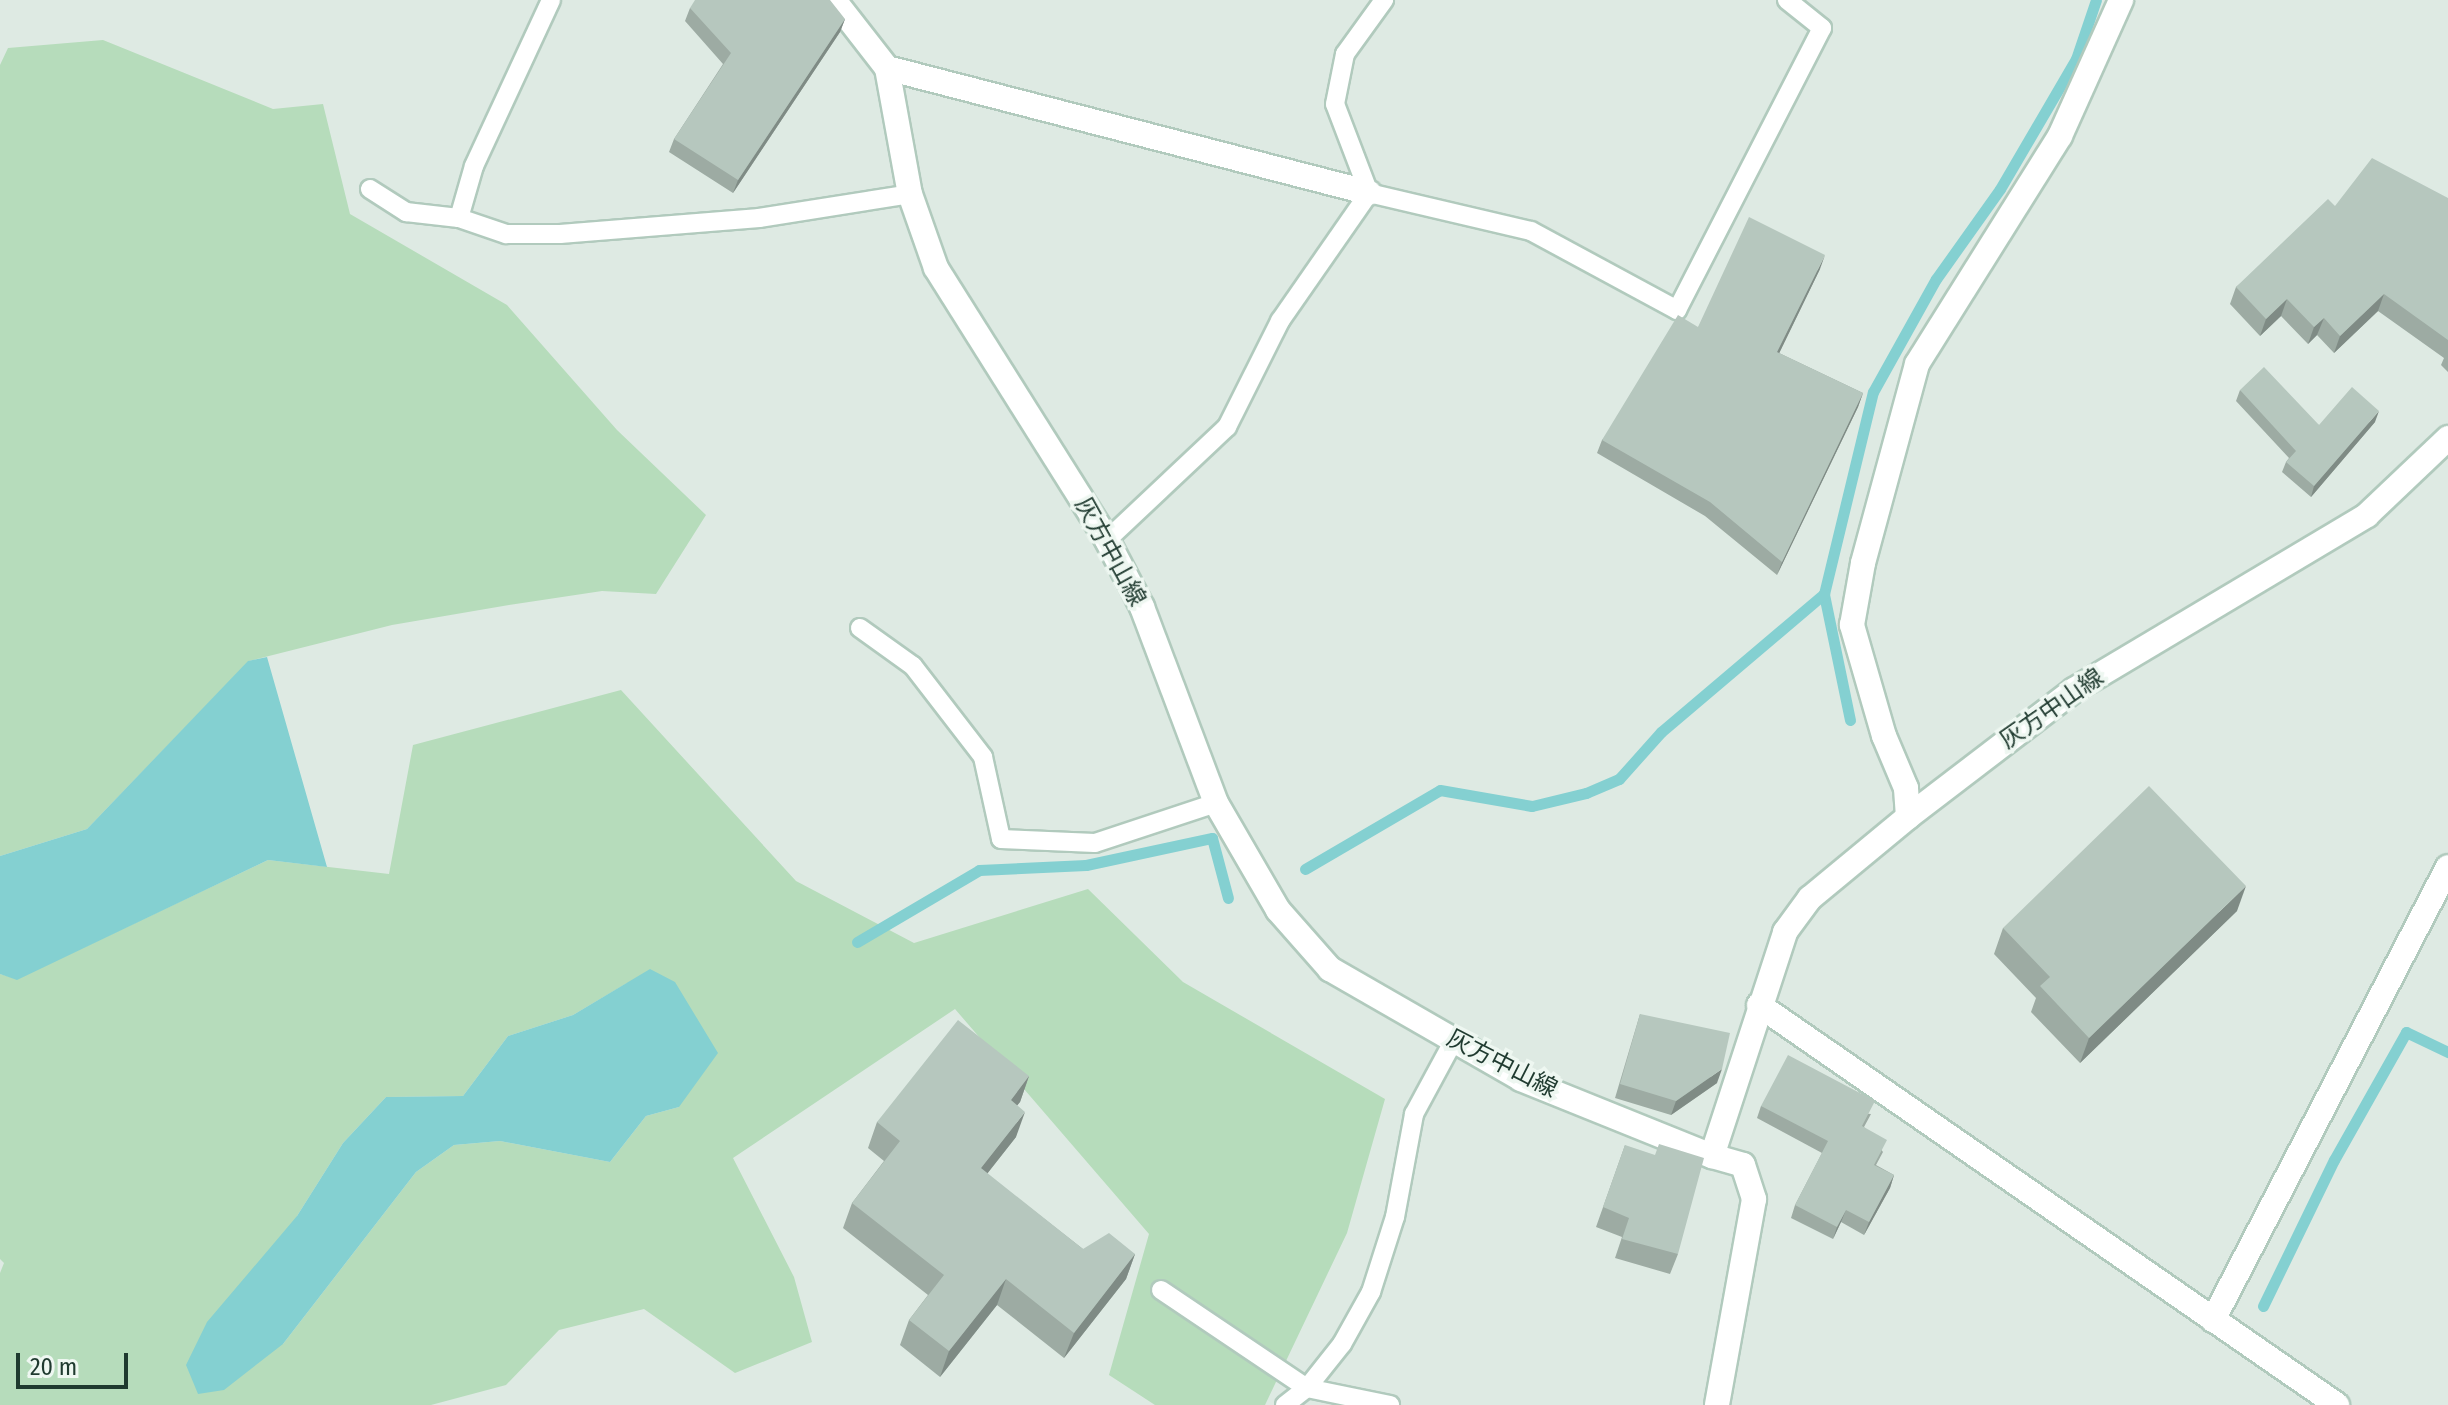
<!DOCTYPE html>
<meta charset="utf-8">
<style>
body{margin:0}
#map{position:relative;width:2448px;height:1405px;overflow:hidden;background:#deeae3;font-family:"Fira Sans Condensed","Noto Sans JP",sans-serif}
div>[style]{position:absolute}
.green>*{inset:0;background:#b6dcbb}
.water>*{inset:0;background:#84d0d1}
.stream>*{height:11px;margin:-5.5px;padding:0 5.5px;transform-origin:5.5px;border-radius:5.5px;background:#84d0d1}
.roads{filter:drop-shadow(2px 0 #b1cabd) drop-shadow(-2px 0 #b1cabd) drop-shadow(0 2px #b1cabd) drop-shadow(0 -2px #b1cabd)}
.service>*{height:18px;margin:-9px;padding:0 9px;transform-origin:9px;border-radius:9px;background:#fff}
.minor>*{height:24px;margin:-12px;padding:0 12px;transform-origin:12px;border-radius:12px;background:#fff}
.secondary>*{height:24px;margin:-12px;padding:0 12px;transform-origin:12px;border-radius:12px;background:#fff}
.wall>*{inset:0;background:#9daba3}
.shaded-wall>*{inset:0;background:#7f8b85}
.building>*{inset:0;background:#b6c7be}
span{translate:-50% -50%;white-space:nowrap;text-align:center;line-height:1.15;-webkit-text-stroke:7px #eef7f1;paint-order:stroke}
.street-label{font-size:24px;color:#1f3a2f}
.scale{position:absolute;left:16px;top:1353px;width:112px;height:36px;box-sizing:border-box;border:4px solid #1f3a2f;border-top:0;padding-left:10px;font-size:24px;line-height:28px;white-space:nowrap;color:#1f3a2f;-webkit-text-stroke:6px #eef7f1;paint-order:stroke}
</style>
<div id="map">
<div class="green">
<div style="clip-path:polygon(103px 40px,273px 109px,323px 104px,350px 214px,507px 305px,617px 430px,706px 515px,656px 594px,602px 591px,509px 605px,392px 625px,249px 661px,87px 829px,0 856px,0 65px,8px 48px)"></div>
<div style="clip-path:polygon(evenodd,621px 690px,796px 881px,914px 943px,1088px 889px,1183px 982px,1385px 1099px,1347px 1233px,1265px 1405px,1155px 1405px,1109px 1375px,1149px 1234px,955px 1009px,733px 1158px,794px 1277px,812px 1342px,735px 1373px,644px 1309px,559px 1330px,506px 1385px,431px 1405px,0 1405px,0 1273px,4px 1263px,0 1259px,0 974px,17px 979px,268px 860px,389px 874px,413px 745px,621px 690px,627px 983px,679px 1107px,646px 1116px,610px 1162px,500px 1141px,454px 1145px,416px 1172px,283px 1344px,297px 1216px,343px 1143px,386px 1097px,463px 1096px,508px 1036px,573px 1015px,627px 983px)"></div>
</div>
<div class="water">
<div style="clip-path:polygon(267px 657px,327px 867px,268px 860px,17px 980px,0 974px,0 856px,87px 829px,248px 661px)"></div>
<div style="clip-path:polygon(650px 969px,675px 982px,718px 1053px,679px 1107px,646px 1116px,610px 1162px,500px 1141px,454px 1145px,416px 1172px,283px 1344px,224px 1390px,198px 1394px,186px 1365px,207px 1322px,297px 1216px,343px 1143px,386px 1097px,463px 1096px,508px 1036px,573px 1015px)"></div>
</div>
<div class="stream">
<div style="left:1850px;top:720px;width:129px;rotate:-101.7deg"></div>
<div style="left:1824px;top:594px;width:208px;rotate:-76.4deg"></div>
<div style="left:1873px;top:392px;width:129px;rotate:-60.9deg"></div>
<div style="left:1936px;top:279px;width:110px;rotate:-54.6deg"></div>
<div style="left:2000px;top:189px;width:151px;rotate:-59.7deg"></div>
<div style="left:2076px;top:59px;width:62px;rotate:-71.3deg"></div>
<div style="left:1305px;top:869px;width:156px;rotate:-30.3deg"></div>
<div style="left:1440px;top:790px;width:93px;rotate:9.9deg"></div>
<div style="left:1532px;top:806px;width:56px;rotate:-13.5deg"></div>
<div style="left:1586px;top:793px;width:36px;rotate:-23deg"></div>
<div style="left:1619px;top:779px;width:63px;rotate:-48.2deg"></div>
<div style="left:1661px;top:732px;width:214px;rotate:-40.3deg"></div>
<div style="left:857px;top:942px;width:142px;rotate:-30.5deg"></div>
<div style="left:979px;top:870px;width:107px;rotate:-2.7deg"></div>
<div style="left:1086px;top:865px;width:129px;rotate:-12.1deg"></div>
<div style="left:1212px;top:838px;width:62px;rotate:75.1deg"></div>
<div style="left:2263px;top:1306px;width:162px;rotate:-64.1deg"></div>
<div style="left:2334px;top:1160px;width:147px;rotate:-60.6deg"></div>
<div style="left:2406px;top:1032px;width:47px;rotate:25.5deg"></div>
</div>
<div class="roads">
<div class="service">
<div style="left:370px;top:189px;width:43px;rotate:32.6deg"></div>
<div style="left:406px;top:212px;width:53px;rotate:6.5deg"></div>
<div style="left:459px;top:218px;width:50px;rotate:18.8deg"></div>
<div style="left:506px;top:234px;width:54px"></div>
<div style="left:560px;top:234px;width:200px;rotate:-4.6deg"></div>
<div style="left:759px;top:218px;width:153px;rotate:-9deg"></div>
<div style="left:1369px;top:193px;width:166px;rotate:13.2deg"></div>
<div style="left:1531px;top:231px;width:166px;rotate:28.4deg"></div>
<div style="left:1677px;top:310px;width:317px;rotate:-62.8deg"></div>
<div style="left:1822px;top:28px;width:45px;rotate:-141.3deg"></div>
<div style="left:1369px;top:193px;width:95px;rotate:-110.9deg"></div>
<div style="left:1335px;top:104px;width:51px;rotate:-78.7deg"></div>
<div style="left:1345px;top:54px;width:67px;rotate:-54.2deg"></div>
<div style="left:459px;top:218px;width:54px;rotate:-73.9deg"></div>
<div style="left:474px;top:166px;width:183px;rotate:-65.1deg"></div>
<div style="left:1107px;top:540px;width:165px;rotate:-43.3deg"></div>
<div style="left:1227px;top:427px;width:119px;rotate:-63.4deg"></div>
<div style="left:1280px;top:321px;width:156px;rotate:-55.2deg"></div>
<div style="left:860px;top:628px;width:65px;rotate:35.6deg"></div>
<div style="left:913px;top:666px;width:115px;rotate:52.4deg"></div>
<div style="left:983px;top:757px;width:84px;rotate:77.6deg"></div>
<div style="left:1001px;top:839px;width:94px;rotate:2.4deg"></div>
<div style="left:1095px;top:843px;width:127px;rotate:-18.3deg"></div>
<div style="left:1161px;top:1290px;width:176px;rotate:33.9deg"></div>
<div style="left:1307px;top:1388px;width:85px;rotate:11.6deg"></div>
<div style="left:1285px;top:1405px;width:28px;rotate:-38deg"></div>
<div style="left:1307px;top:1388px;width:56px;rotate:-51.5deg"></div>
<div style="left:1342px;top:1344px;width:60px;rotate:-60.9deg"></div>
<div style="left:1371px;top:1292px;width:79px;rotate:-72.3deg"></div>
<div style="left:1395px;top:1217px;width:105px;rotate:-79.5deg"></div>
<div style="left:1414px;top:1114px;width:84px;rotate:-61.6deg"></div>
</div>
<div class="minor">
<div style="left:887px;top:68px;width:498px;rotate:14.5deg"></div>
<div style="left:1908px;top:817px;width:29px;rotate:-94deg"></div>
<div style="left:1906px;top:788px;width:56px;rotate:-112.9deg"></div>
<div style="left:1884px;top:736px;width:116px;rotate:-106.1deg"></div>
<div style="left:1852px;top:625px;width:63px;rotate:-79.9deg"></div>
<div style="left:1863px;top:563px;width:206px;rotate:-74.8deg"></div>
<div style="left:1917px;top:364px;width:269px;rotate:-57.9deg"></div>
<div style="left:2060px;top:136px;width:149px;rotate:-65.8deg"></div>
<div style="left:1759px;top:1005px;width:703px;rotate:34.68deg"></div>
<div style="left:1712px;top:1156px;width:32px;rotate:16deg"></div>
<div style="left:1743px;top:1165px;width:36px;rotate:72deg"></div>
<div style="left:1754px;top:1199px;width:209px;rotate:100.2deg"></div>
<div style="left:2213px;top:1320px;width:510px;rotate:-62.58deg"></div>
</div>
<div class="secondary">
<div style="left:834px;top:0;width:86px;rotate:52.1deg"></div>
<div style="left:887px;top:68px;width:128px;rotate:79.7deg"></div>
<div style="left:910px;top:194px;width:78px;rotate:70.6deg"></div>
<div style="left:936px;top:268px;width:321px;rotate:57.8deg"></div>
<div style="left:1107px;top:540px;width:76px;rotate:62.4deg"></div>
<div style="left:1142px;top:607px;width:210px;rotate:69.3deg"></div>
<div style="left:1216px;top:803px;width:124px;rotate:59.9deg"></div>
<div style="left:1278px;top:910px;width:79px;rotate:48.6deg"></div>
<div style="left:1330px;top:969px;width:220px;rotate:29.9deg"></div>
<div style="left:1521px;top:1079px;width:206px;rotate:22deg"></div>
<div style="left:1712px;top:1156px;width:236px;rotate:-71.9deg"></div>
<div style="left:1785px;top:932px;width:42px;rotate:-53.7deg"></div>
<div style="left:1810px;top:898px;width:127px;rotate:-39.6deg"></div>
<div style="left:1908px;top:817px;width:209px;rotate:-37.4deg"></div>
<div style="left:2074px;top:690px;width:341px;rotate:-30.8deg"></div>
<div style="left:2367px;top:515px;width:112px;rotate:-43.5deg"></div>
</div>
</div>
<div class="wall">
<div style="clip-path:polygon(690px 8px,845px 19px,840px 32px,733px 193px,669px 152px,674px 139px,723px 64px,685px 21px)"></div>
<div style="clip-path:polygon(2448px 198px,2448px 372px,2441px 365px,2444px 358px,2378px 311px,2334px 353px,2317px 335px,2308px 344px,2281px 316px,2260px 336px,2230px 304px,2236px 287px,2335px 206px)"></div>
<div style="clip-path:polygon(1820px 269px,1779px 353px,1863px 393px,1858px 407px,1777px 575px,1705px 516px,1597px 453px,1602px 440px,1698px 327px)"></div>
<div style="clip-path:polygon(2240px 390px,2319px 425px,2375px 422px,2311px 497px,2282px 472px,2286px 462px,2289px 458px,2236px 401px)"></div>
<div style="clip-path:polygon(2237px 911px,2080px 1063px,2031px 1012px,2036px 998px,1994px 954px,2003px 928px)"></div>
<div style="clip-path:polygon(1640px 1014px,1717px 1083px,1671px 1115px,1615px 1098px)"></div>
<div style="clip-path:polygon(1029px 1076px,1020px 1102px,1017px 1105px,1016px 1137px,987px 1174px,1083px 1249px,1135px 1254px,1126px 1279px,1064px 1358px,997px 1305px,940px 1377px,900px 1345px,909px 1320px,928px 1295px,843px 1228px,852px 1203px,884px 1161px,868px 1148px,877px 1122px)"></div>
<div style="clip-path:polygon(1761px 1106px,1871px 1114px,1864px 1127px,1883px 1152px,1876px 1165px,1894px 1175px,1890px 1188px,1864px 1235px,1841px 1222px,1833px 1239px,1791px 1218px,1795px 1205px,1822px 1153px,1757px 1118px)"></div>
<div style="clip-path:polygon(1625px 1145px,1678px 1254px,1670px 1274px,1615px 1258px,1622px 1237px,1596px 1227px)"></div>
</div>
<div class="shaded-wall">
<div style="clip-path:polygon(845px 19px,840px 32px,733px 193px,738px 180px)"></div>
<div style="clip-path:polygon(1825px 255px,1820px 269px,1773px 366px,1777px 352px)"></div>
<div style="clip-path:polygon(2384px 294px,2378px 311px,2334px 353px,2340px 336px)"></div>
<div style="clip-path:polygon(2287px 299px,2281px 316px,2260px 336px,2266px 319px)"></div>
<div style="clip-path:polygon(2324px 318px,2317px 335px,2308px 344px,2314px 327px)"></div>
<div style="clip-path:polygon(1863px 393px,1858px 407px,1777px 575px,1782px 562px)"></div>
<div style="clip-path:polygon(2379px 411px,2375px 422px,2311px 497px,2314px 486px)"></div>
<div style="clip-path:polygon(2246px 886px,2237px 911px,2080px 1063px,2089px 1038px)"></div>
<div style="clip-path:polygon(1722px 1069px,1717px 1083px,1671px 1115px,1676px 1101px)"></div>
<div style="clip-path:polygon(1029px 1076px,1020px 1102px,1001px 1126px,1011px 1100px)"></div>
<div style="clip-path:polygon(1025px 1112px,1016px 1137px,971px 1194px,981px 1168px)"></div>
<div style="clip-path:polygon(1894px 1175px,1890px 1188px,1864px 1235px,1869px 1222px)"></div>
<div style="clip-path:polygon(1846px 1210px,1841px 1222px,1833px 1239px,1837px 1227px)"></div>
<div style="clip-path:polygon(1135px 1254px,1126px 1279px,1064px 1358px,1074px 1333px)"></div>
<div style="clip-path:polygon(1006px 1279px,997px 1305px,940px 1377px,949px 1351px)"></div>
</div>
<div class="building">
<div style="clip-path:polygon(695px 0,830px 0,845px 19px,738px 180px,674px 139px,731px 53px,690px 8px)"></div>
<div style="clip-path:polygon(2372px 158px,2448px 198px,2448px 340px,2384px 294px,2340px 336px,2324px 318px,2314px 327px,2287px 299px,2266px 319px,2236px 287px,2328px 199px,2335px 206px)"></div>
<div style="clip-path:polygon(1749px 217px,1825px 255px,1777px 352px,1863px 393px,1782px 562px,1710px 502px,1602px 440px,1678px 315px,1698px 327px)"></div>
<div style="clip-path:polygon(2264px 367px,2319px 425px,2352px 387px,2379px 411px,2314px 486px,2286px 462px,2296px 451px,2240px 390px)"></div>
<div style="clip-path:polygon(2149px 786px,2246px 886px,2089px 1038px,2040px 986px,2050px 977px,2003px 928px)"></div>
<div style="clip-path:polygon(1640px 1014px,1730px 1033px,1722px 1069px,1676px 1101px,1620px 1084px)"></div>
<div style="clip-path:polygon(958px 1020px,1029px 1076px,1011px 1100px,1025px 1112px,981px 1168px,1083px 1249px,1109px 1233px,1135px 1254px,1074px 1333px,1006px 1279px,949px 1351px,909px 1320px,944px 1275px,852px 1203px,900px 1141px,877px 1122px)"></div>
<div style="clip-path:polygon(1788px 1055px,1875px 1101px,1862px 1126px,1887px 1140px,1874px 1165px,1894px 1175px,1869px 1222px,1846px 1210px,1837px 1227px,1795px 1205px,1828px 1141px,1761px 1106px)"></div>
<div style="clip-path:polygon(1659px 1144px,1704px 1158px,1678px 1254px,1622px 1239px,1629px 1218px,1603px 1207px,1625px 1145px,1655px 1155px)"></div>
</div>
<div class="street-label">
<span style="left:1110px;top:552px;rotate:61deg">灰方中山線</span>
<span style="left:2052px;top:709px;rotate:-35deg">灰方中山線</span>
<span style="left:1502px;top:1064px;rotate:27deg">灰方中山線</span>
</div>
<div class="scale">20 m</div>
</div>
